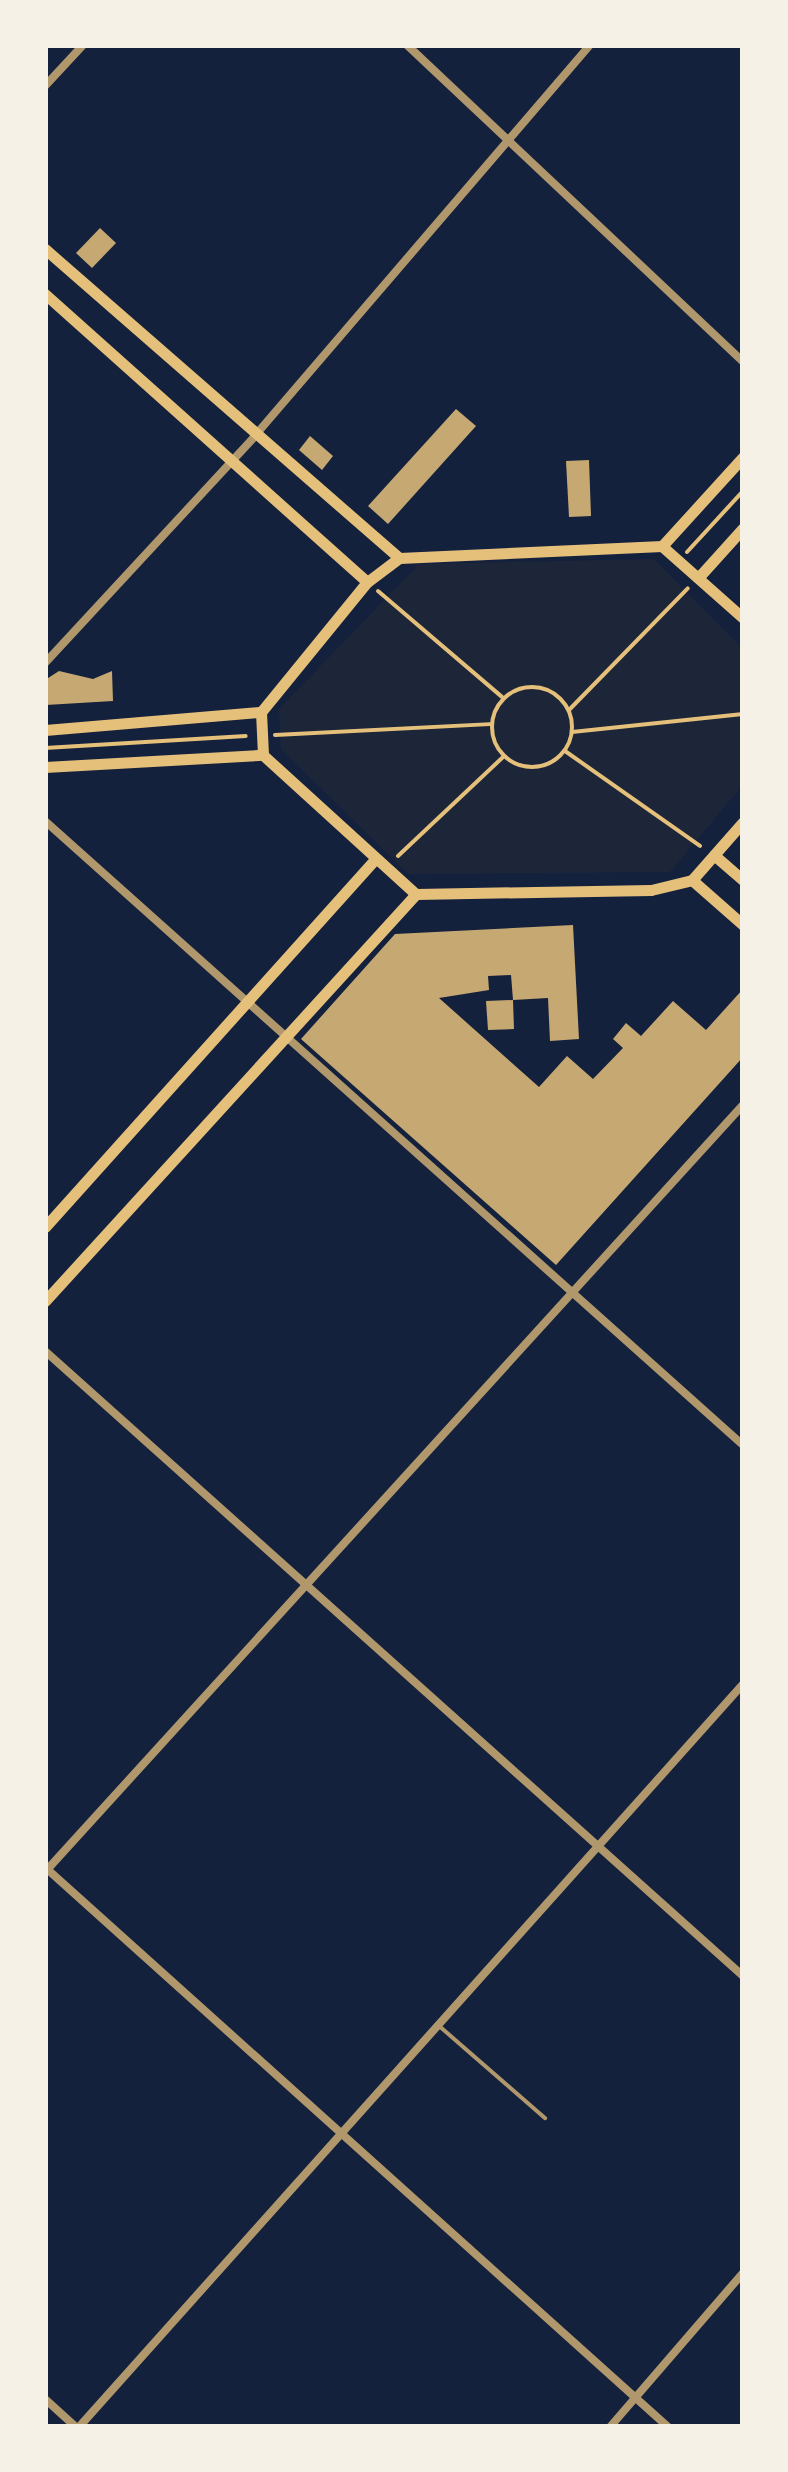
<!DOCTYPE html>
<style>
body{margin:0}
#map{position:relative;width:788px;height:2472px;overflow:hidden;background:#14213d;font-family:Bitter,serif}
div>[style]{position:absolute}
.green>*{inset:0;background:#1d2539}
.building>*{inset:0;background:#c6a872}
.path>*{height:4px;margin:-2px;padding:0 2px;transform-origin:2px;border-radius:2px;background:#e5c07b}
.path>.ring{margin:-2px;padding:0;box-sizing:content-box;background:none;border:4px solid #e5c07b;border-radius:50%}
.service>*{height:4px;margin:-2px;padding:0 2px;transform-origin:2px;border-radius:2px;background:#b1986c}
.minor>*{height:8px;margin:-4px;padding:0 4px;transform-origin:4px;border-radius:4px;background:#b1986c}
.secondary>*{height:11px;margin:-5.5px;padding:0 5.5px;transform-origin:5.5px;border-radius:5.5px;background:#e5c07b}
span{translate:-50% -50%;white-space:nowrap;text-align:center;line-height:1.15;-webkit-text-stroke:9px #f6f1e7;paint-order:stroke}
.frame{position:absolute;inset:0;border:48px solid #f6f1e7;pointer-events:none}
</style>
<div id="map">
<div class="green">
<div style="clip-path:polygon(654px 559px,743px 649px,743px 785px,670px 872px,408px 874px,281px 749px,279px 709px,419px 564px)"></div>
</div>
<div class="building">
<div style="clip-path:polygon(100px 228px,116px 243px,92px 268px,76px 253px)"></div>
<div style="clip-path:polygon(456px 409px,476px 426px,388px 524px,368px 506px)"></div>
<div style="clip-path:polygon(310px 436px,333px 456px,322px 470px,299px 450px)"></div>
<div style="clip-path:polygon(589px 460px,591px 516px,569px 517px,566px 461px)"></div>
<div style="clip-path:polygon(59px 671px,93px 679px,112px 671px,113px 701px,46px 705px,45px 680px)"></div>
<div style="clip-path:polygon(573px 925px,579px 1039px,550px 1041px,548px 998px,513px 1000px,511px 975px,488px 976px,489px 990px,439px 998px,539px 1087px,567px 1056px,593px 1079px,623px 1048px,613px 1039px,626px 1023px,641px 1036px,673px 1001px,706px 1030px,743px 989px,743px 1057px,556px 1265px,301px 1039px,395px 934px)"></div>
<div style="clip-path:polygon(513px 1000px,514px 1029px,488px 1030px,486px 1001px)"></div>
</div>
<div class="path">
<div style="left:687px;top:552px;width:83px;rotate:-47.4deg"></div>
<div style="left:378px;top:591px;width:163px;rotate:40.5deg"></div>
<div class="ring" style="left:492px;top:687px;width:76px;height:76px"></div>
<div style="left:569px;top:710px;width:170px;rotate:-45.7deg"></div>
<div style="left:572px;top:732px;width:172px;rotate:-6deg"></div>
<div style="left:275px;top:735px;width:215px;rotate:-2.9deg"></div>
<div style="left:45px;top:748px;width:201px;rotate:-3.4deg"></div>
<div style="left:565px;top:751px;width:165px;rotate:35.1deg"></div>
<div style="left:398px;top:856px;width:144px;rotate:-43.3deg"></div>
</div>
<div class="service">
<div style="left:438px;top:2025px;width:142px;rotate:41deg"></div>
</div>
<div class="minor">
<div style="left:407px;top:45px;width:462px;rotate:43.3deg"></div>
<div style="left:45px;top:86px;width:56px;rotate:-47.2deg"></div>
<div style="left:45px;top:663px;width:306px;rotate:-47.2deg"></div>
<div style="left:253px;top:438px;width:518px;rotate:-49.39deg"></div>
<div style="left:45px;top:821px;width:936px;rotate:41.8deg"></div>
<div style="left:45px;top:1351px;width:937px;rotate:41.84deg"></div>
<div style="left:47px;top:1869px;width:835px;rotate:41.94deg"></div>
<div style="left:45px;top:1872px;width:1037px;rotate:-47.7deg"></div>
<div style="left:45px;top:2399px;width:42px;rotate:42.1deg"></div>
<div style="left:79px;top:2427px;width:996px;rotate:-48.21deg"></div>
<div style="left:610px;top:2427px;width:203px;rotate:-49.2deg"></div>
</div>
<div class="secondary">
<div style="left:45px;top:249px;width:470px;rotate:41.1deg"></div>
<div style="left:45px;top:294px;width:432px;rotate:41.8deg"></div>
<div style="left:662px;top:546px;width:120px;rotate:-47.7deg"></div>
<div style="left:698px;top:578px;width:67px;rotate:-48deg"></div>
<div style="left:743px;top:618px;width:108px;rotate:-138.4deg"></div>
<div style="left:662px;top:546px;width:263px;rotate:177.4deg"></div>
<div style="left:399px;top:558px;width:40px;rotate:143deg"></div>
<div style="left:367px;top:582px;width:168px;rotate:129.2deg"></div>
<div style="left:261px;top:712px;width:43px;rotate:87.3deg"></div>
<div style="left:263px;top:755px;width:207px;rotate:42.3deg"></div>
<div style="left:416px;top:894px;width:235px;rotate:-1deg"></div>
<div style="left:651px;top:890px;width:42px;rotate:-13.7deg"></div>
<div style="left:692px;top:880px;width:77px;rotate:-48.7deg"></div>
<div style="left:45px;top:730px;width:217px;rotate:-4.8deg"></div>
<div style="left:45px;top:767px;width:218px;rotate:-3.2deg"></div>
<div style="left:714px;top:855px;width:38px;rotate:41deg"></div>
<div style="left:692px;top:880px;width:68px;rotate:41.4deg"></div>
<div style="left:45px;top:1227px;width:494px;rotate:-48.1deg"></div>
<div style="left:45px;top:1301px;width:551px;rotate:-47.65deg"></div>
</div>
<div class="frame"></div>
</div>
